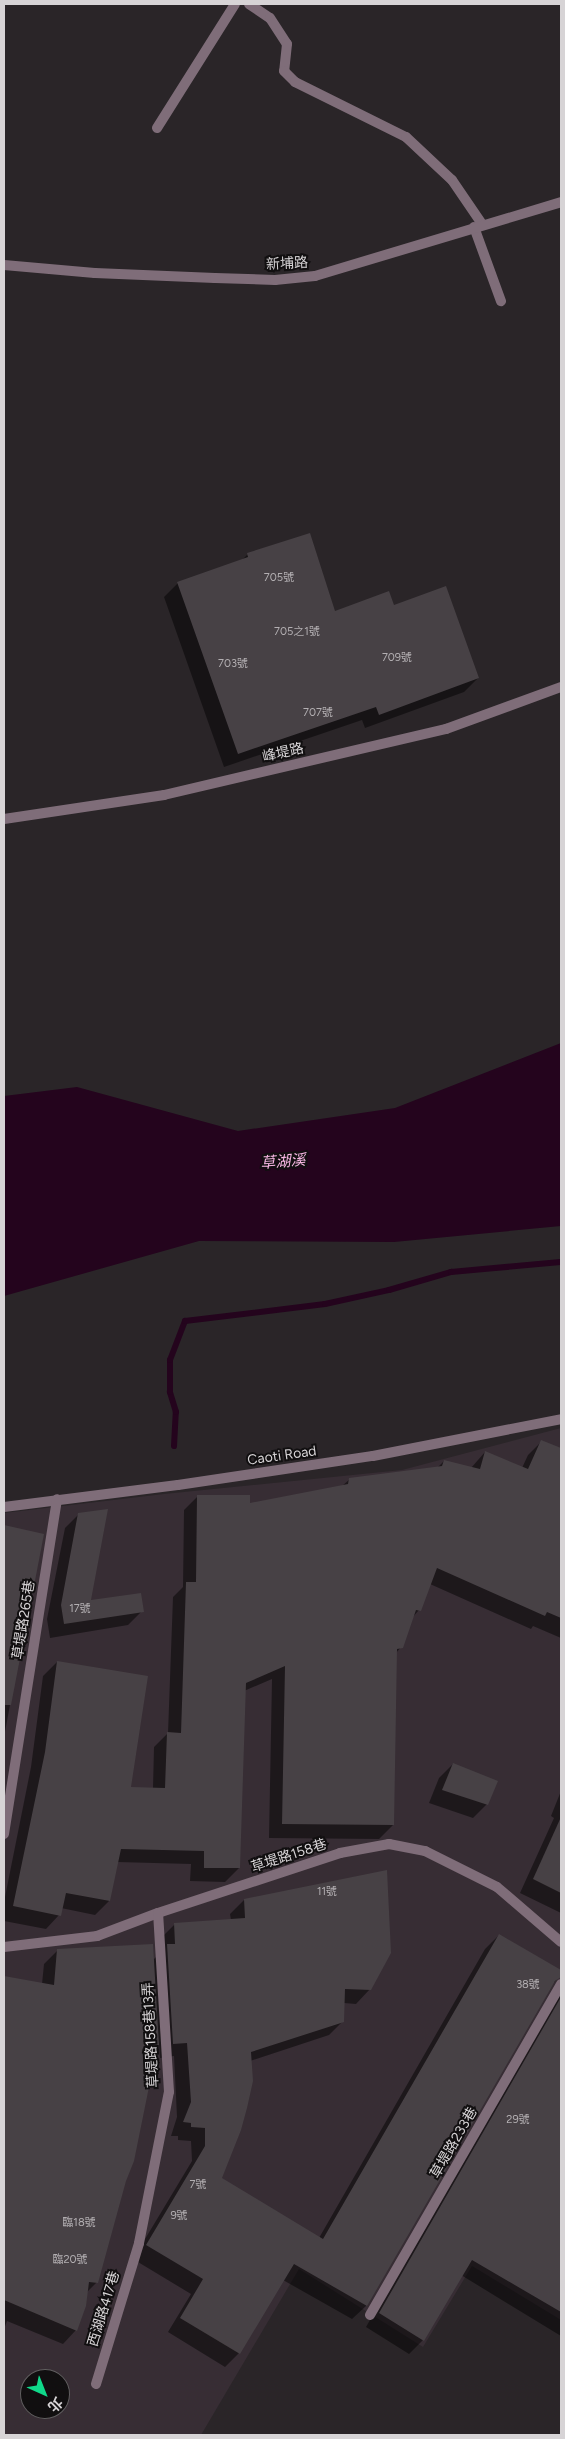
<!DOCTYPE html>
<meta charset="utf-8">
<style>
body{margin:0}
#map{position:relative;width:565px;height:2439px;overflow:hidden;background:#2a2528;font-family:Figtree,"Noto Sans TC",sans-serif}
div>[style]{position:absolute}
.built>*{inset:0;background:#372d34}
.water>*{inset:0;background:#24041d}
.shadow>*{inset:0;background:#0007}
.stream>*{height:6px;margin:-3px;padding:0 3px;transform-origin:3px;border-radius:3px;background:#24041d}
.building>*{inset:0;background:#474145}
.service>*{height:10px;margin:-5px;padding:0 5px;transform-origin:5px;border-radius:5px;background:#7f6d79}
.minor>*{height:10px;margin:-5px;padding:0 5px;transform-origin:5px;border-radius:5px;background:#7f6d79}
.tertiary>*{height:10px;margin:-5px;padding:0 5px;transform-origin:5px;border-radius:5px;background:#7f6d79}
span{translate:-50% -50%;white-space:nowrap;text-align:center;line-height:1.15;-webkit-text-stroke:4px #110f10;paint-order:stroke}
.number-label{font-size:11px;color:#b3afb2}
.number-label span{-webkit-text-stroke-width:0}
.street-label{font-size:14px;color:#d7d4d6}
.water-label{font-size:15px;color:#fbb9e7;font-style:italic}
.frame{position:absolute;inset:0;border:5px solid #d7d4d6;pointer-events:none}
.north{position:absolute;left:20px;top:2369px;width:50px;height:50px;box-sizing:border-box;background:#110f10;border:1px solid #605e5f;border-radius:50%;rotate:136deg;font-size:14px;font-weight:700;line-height:20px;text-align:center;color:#d7d4d6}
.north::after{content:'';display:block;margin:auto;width:18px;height:22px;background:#10d98a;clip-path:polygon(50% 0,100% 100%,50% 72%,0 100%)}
</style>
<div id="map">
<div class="built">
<div style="clip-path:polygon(evenodd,561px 1428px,561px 2320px,472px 2266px,423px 2347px,299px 2269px,201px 2435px,4px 2435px,4px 1513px,164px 1494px,402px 1470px,561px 1428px,30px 2379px,60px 2379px,60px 2409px,30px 2409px,30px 2379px)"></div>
</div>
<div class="water">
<div style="clip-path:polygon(561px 1043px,561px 1226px,394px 1242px,199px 1241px,4px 1296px,4px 1096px,77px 1087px,238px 1131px,395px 1108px)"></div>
</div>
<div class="shadow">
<div style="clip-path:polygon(247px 555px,335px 613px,394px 607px,478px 678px,464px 692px,365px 728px,362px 720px,224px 767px,164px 597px,178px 583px,242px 560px)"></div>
<div style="clip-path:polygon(542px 1441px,561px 1450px,561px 1638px,533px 1626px,531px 1629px,430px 1584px,419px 1610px,412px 1618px,401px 1647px,396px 1653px,393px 1825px,379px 1839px,269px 1838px,272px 1679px,244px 1691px,239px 1868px,225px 1882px,190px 1881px,191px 1864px,117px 1862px,109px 1901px,95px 1915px,61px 1908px,59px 1915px,46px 1929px,4px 1921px,4px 1902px,31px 1767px,43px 1676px,57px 1662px,130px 1788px,153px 1788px,154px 1747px,168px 1733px,173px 1597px,183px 1587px,184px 1510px,198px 1496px,249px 1504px,342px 1486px,350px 1479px,437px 1468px,444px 1461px,471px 1468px,485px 1452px,522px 1468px,528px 1455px)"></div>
<div style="clip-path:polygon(79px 1514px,90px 1601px,142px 1611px,128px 1625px,50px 1638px,47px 1619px,65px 1528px)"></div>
<div style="clip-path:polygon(4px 1527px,42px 1535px,4px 1737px)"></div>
<div style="clip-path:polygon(453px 1764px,487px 1804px,473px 1818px,429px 1803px,439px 1778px)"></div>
<div style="clip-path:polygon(561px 1791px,561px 1913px,520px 1893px,554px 1818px,551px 1816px)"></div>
<div style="clip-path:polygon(244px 1900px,370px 1989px,356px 2004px,344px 2003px,343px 2021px,329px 2035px,250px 2061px,221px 2179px,319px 2238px,485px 1949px,499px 1935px,559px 1977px,550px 1987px,366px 2306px,352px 2319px,283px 2280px,239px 2353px,225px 2367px,168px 2332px,191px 2294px,133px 2259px,192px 2161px,191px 2141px,178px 2140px,178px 2136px,171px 2136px,177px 2117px,174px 2056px,160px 2058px,159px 2044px,151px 2052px,125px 2181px,97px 2282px,86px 2293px,76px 2330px,63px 2344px,7px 2321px,4px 2329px,4px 1977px,42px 1984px,44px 1964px,58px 1950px,153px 1960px,162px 1951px,161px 1938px,175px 1924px,231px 1920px,230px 1914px)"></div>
<div style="clip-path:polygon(561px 1987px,561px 2336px,461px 2275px,423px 2340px,409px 2354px,366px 2327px)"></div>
</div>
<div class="stream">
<div style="left:174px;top:1446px;width:34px;rotate:-87deg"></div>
<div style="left:176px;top:1412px;width:21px;rotate:-107deg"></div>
<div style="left:170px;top:1392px;width:32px;rotate:-90deg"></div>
<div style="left:170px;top:1360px;width:42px;rotate:-69deg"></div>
<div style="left:185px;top:1321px;width:141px;rotate:-6.9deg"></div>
<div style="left:325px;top:1304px;width:66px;rotate:-12.3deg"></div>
<div style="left:389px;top:1290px;width:65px;rotate:-16.2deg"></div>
<div style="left:451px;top:1272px;width:110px;rotate:-5.2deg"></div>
</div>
<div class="building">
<div style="clip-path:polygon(310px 533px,335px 611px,389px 591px,394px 605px,446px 586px,479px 678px,379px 715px,376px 707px,238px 754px,177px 582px,248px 557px,247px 553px)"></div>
<div style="clip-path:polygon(541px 1440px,561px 1448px,561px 1618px,547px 1612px,545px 1616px,437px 1568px,421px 1611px,416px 1610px,403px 1648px,397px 1649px,394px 1825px,282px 1824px,285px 1666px,246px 1683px,240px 1868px,204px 1868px,204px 1851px,121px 1849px,110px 1901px,66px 1893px,61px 1916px,13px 1906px,45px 1752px,57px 1661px,148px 1676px,131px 1787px,165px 1788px,167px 1732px,181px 1733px,186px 1582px,196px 1582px,197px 1495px,250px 1495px,250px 1503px,348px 1484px,349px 1478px,442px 1466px,444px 1460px,480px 1469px,485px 1451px,528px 1469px)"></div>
<div style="clip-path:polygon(108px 1509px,91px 1600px,141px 1593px,144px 1612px,64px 1624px,61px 1605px,78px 1513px)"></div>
<div style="clip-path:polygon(4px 1525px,44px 1534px,11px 1705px,4px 1705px)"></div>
<div style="clip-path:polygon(453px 1763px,498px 1781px,488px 1805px,442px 1790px)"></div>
<div style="clip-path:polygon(561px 1817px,561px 1893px,533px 1879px)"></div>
<div style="clip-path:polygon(387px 1870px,391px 1953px,371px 1990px,345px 1989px,344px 2022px,251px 2052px,253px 2081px,247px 2108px,241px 2130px,222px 2178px,323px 2239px,499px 1934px,561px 1970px,561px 1977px,555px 1981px,367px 2306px,294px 2264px,240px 2354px,180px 2318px,203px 2279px,146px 2245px,205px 2146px,205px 2128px,191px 2127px,191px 2123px,183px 2122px,191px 2102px,187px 2043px,173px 2044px,167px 1944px,175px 1944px,174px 1923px,245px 1918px,244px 1899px)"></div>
<div style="clip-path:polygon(153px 1944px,159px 2045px,152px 2046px,151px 2077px,134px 2161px,126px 2181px,98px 2283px,89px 2282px,86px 2306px,77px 2331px,4px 2300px,4px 1976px,54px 1985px,57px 1949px)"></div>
<div style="clip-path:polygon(561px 1997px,561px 2312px,472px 2260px,424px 2341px,379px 2313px)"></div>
</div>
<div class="service">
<div style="left:474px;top:227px;width:79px;rotate:70deg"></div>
</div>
<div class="minor">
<div style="left:249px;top:4px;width:25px;rotate:34deg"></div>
<div style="left:270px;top:18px;width:31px;rotate:57deg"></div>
<div style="left:287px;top:44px;width:27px;rotate:96deg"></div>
<div style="left:284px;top:71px;width:16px;rotate:45deg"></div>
<div style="left:295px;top:82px;width:124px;rotate:26.4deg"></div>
<div style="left:406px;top:137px;width:63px;rotate:43.1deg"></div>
<div style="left:452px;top:180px;width:53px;rotate:55.7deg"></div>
<div style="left:157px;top:128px;width:146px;rotate:-57.8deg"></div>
<div style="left:4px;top:819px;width:162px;rotate:-8.5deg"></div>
<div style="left:164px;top:795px;width:290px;rotate:-13.2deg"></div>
<div style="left:446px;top:729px;width:122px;rotate:-20.1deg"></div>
<div style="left:4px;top:1507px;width:175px;rotate:-7.2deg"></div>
<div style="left:178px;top:1485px;width:197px;rotate:-8.5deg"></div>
<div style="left:373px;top:1456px;width:192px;rotate:-11.1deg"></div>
<div style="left:4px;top:1834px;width:339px;rotate:-81deg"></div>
<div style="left:4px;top:1947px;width:94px;rotate:-6.7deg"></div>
<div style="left:97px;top:1936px;width:65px;rotate:-20.7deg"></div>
<div style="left:158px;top:1913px;width:192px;rotate:-18.2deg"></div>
<div style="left:340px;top:1853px;width:50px;rotate:-10.4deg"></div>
<div style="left:389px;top:1844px;width:37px;rotate:11deg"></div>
<div style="left:425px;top:1851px;width:80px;rotate:26.6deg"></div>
<div style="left:497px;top:1887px;width:84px;rotate:40.7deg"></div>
<div style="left:370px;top:2315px;width:382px;rotate:-60deg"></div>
<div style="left:96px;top:2384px;width:147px;rotate:-73deg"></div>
<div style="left:139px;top:2243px;width:154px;rotate:-78.8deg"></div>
<div style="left:169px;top:2092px;width:179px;rotate:-93.5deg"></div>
</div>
<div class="tertiary">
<div style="left:4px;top:265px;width:91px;rotate:5deg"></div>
<div style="left:95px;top:273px;width:120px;rotate:2.4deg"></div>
<div style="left:215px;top:278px;width:60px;rotate:1.9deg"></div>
<div style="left:275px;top:280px;width:40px;rotate:-5.7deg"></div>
<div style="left:315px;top:276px;width:257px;rotate:-16.7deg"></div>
</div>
<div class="number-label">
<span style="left:279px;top:578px">705號</span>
<span style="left:297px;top:632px">705之1號</span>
<span style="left:397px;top:658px">709號</span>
<span style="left:233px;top:664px">703號</span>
<span style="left:318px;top:713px">707號</span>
<span style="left:80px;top:1609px">17號</span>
<span style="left:327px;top:1892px">11號</span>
<span style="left:528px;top:1985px">38號</span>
<span style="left:518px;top:2120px">29號</span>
<span style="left:198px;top:2185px">7號</span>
<span style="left:179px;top:2216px">9號</span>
<span style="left:79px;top:2223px">臨18號</span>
<span style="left:70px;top:2260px">臨20號</span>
</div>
<div class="street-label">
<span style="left:287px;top:264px;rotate:-3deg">新埔路</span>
<span style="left:283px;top:753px;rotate:-13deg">峰堤路</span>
<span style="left:282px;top:1456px;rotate:-8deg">Caoti Road</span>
<span style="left:24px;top:1620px;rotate:-81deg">草堤路265巷</span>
<span style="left:289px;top:1856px;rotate:-18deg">草堤路158巷</span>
<span style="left:151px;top:2035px;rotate:-93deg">草堤路158巷13弄</span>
<span style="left:454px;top:2143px;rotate:-60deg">草堤路233巷</span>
<span style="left:104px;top:2309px;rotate:-73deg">西湖路417巷</span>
</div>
<div class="water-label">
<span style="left:283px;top:1162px;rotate:-4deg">草湖溪</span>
</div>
<div class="frame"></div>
<div class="north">北</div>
</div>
